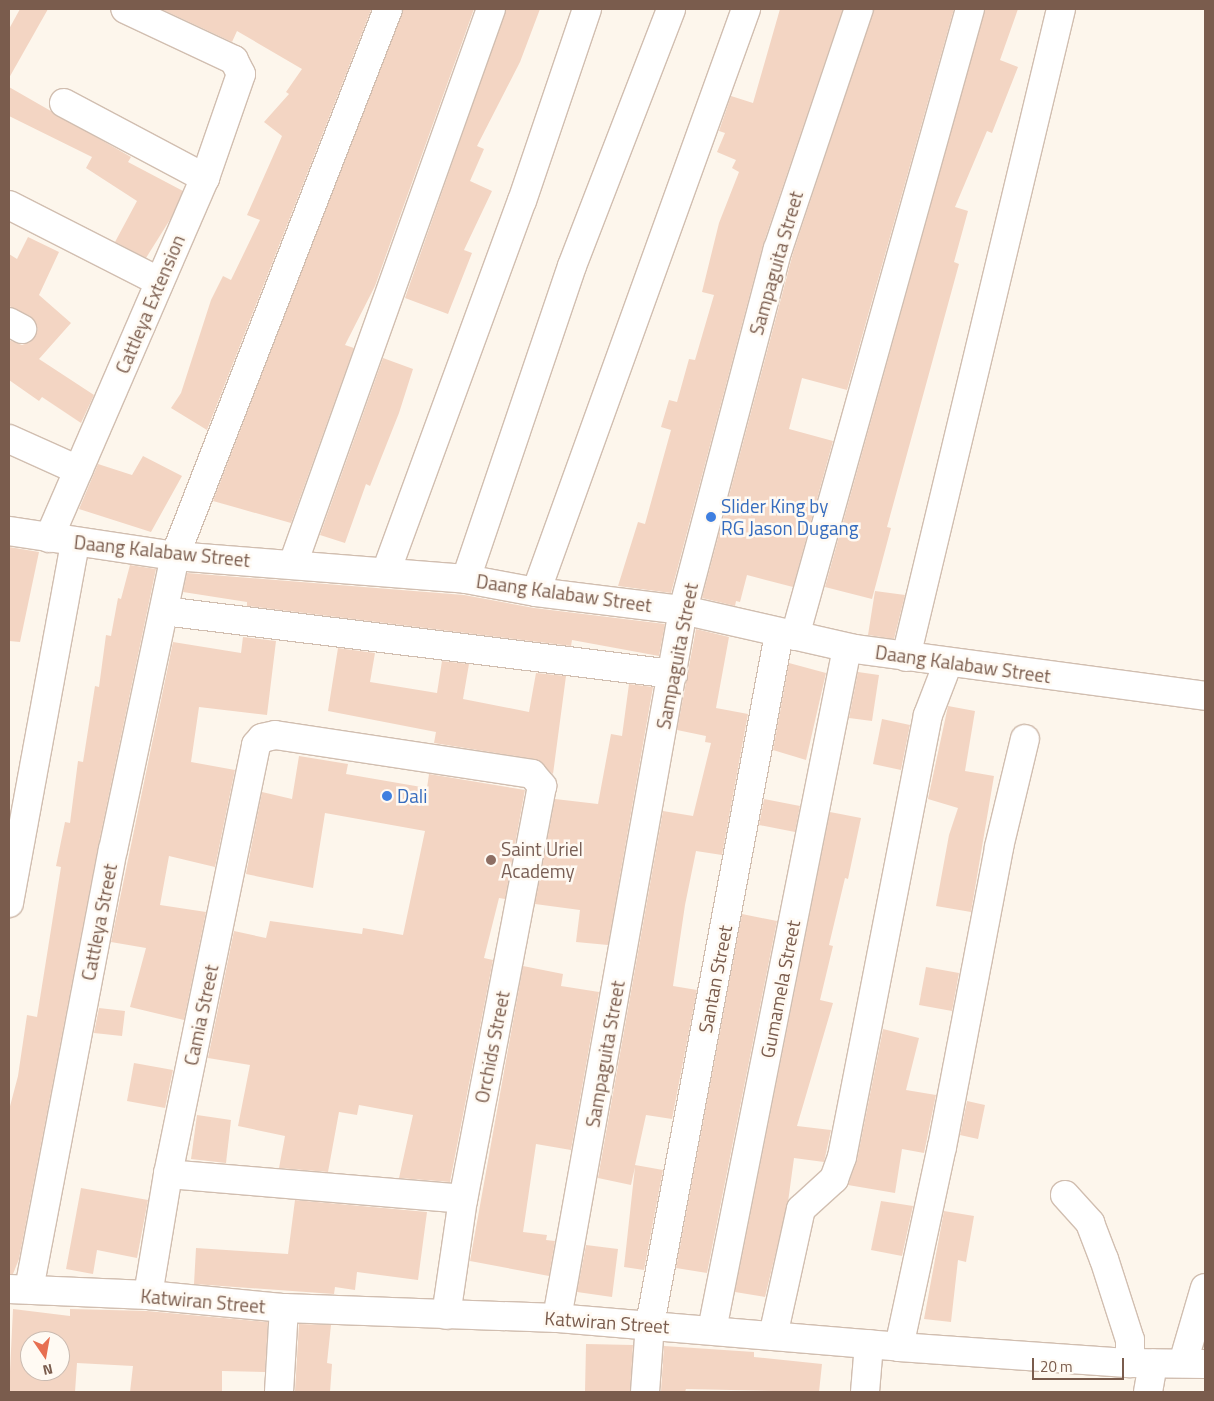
<!DOCTYPE html>
<style>
body{margin:0}
#map{position:relative;width:1214px;height:1401px;overflow:hidden;background:#fdf6ec;font-family:"Titillium Web",sans-serif}
div>[style]{position:absolute}
.building>*{inset:0;background:#f3d5c3}
.roads{filter:drop-shadow(1px 0 #d1beb0) drop-shadow(-1px 0 #d1beb0) drop-shadow(0 1px #d1beb0) drop-shadow(0 -1px #d1beb0)}
.minor>*{height:28px;margin:-14px;padding:0 14px;transform-origin:14px;border-radius:14px;background:#fff}
.dots>*{width:14px;height:14px;translate:-50% -50%;box-sizing:border-box;border:2px solid #fffaf3;border-radius:50%}
span{translate:-50% -50%;white-space:nowrap;text-align:center;line-height:1.15;-webkit-text-stroke:5px #fffaf3;paint-order:stroke}
.street-label{font-size:19px;color:#7a5c4d}
.shop-label{font-size:19px;color:#366cbe}
.left{translate:0 -50%;text-align:left}
.education-label{font-size:19px;color:#785e54}
.frame{position:absolute;inset:0;border:10px solid #7a5c4d;pointer-events:none}
.north{position:absolute;left:20px;top:1331px;width:50px;height:50px;box-sizing:border-box;background:#fffaf3;border:1px solid #cabbb1;border-radius:50%;rotate:168deg;font-size:14px;font-weight:700;line-height:20px;text-align:center;color:#7a5c4d}
.north::after{content:'';display:block;margin:auto;width:18px;height:22px;background:#e76f51;clip-path:polygon(50% 0,100% 100%,50% 72%,0 100%)}
.scale{position:absolute;left:1032px;top:1358px;width:92px;height:22px;box-sizing:border-box;border:2px solid #7a5c4d;border-top:0;padding-left:6px;font-size:15px;line-height:18px;white-space:nowrap;color:#7a5c4d;-webkit-text-stroke:4px #fffaf3;paint-order:stroke}
</style>
<div id="map">
<div class="building">
<div style="clip-path:polygon(20px 9px,48px 9px,9px 78px,9px 29px)"></div>
<div style="clip-path:polygon(161px 9px,371px 10px,207px 430px,171px 408px,181px 393px,211px 300px,223px 276px,231px 280px,260px 220px,247px 215px,282px 136px,264px 122px,289px 94px,286px 92px,302px 69px,237px 31px,232px 42px)"></div>
<div style="clip-path:polygon(403px 9px,474px 9px,375px 286px,345px 345px,354px 348px,291px 523px,213px 501px)"></div>
<div style="clip-path:polygon(506px 9px,540px 9px,520px 62px,477px 146px,484px 149px,470px 181px,492px 191px,464px 250px,472px 253px,448px 314px,405px 298px)"></div>
<div style="clip-path:polygon(780px 9px,843px 9px,763px 245px,671px 593px,618px 586px,638px 522px,645px 524px,671px 430px,661px 427px,669px 400px,677px 402px,689px 359px,695px 360px,714px 295px,702px 292px,719px 223px,739px 172px,732px 168px,736px 160px,717px 152px,725px 133px,719px 131px,731px 96px,753px 103px)"></div>
<div style="clip-path:polygon(874px 9px,954px 9px,847px 390px,802px 378px,789px 429px,833px 441px,793px 587px,747px 575px,740px 602px,736px 601px,735px 606px,702px 598px,793px 253px)"></div>
<div style="clip-path:polygon(985px 9px,1018px 9px,1000px 60px,1018px 67px,992px 133px,987px 131px,955px 207px,968px 211px,954px 262px,959px 264px,887px 527px,891px 528px,872px 599px,825px 587px)"></div>
<div style="clip-path:polygon(9px 87px,131px 157px,128px 162px,183px 191px,171px 218px,146px 258px,115px 242px,137px 201px,86px 168px,92px 157px,9px 116px)"></div>
<div style="clip-path:polygon(28px 237px,59px 252px,39px 295px,71px 323px,39px 359px,94px 395px,81px 423px,42px 397px,39px 401px,9px 380px,9px 340px,22px 345px,30px 342px,38px 329px,30px 316px,9px 306px,9px 254px,17px 259px)"></div>
<div style="clip-path:polygon(383px 358px,413px 369px,399px 413px,370px 486px,366px 484px,345px 543px,320px 535px)"></div>
<div style="clip-path:polygon(143px 456px,182px 476px,151px 532px,79px 509px,98px 464px,132px 475px)"></div>
<div style="clip-path:polygon(9px 547px,39px 552px,20px 642px,9px 641px)"></div>
<div style="clip-path:polygon(130px 565px,156px 569px,98px 847px,19px 1259px,13px 1274px,9px 1274px,9px 1110px,18px 1076px,27px 1015px,37px 1017px,61px 867px,56px 866px,65px 822px,70px 823px,78px 761px,83px 762px,95px 686px,99px 687px,106px 635px,111px 636px,118px 598px,121px 599px)"></div>
<div style="clip-path:polygon(187px 573px,464px 595px,534px 608px,665px 624px,659px 656px,572px 640px,571px 646px,247px 606px,247px 602px,183px 592px)"></div>
<div style="clip-path:polygon(875px 591px,905px 595px,894px 639px,868px 635px)"></div>
<div style="clip-path:polygon(696px 629px,729px 637px,716px 708px,748px 714px,722px 855px,696px 851px,685px 905px,673px 986px,697px 990px,672px 1119px,646px 1115px,635px 1165px,663px 1170px,644px 1270px,624px 1267px,635px 1167px,631px 1185px,598px 1178px,663px 811px,693px 816px,711px 743px,705px 742px,706px 736px,677px 730px)"></div>
<div style="clip-path:polygon(243px 637px,276px 641px,267px 715px,199px 707px,191px 762px,235px 770px,215px 867px,169px 856px,160px 905px,206px 912px,184px 1020px,130px 1007px,146px 948px,111px 942px,173px 642px,241px 653px)"></div>
<div style="clip-path:polygon(338px 648px,375px 653px,370px 682px,437px 693px,442px 661px,469px 664px,463px 699px,529px 712px,536px 673px,566px 676px,553px 774px,534px 759px,434px 743px,436px 732px,328px 711px)"></div>
<div style="clip-path:polygon(789px 663px,826px 673px,806px 760px,773px 750px)"></div>
<div style="clip-path:polygon(858px 672px,879px 675px,872px 721px,849px 718px)"></div>
<div style="clip-path:polygon(629px 684px,653px 687px,608px 945px,576px 942px,580px 910px,535px 904px,555px 799px,598px 804px,611px 734px,622px 736px)"></div>
<div style="clip-path:polygon(948px 706px,975px 711px,965px 771px,994px 776px,971px 912px,936px 906px,949px 835px,958px 808px,928px 799px)"></div>
<div style="clip-path:polygon(882px 719px,910px 725px,901px 770px,873px 764px)"></div>
<div style="clip-path:polygon(299px 756px,348px 764px,346px 774px,427px 788px,429px 774px,525px 790px,505px 899px,499px 898px,484px 958px,493px 960px,450px 1182px,399px 1178px,413px 1115px,359px 1105px,357px 1115px,339px 1112px,328px 1172px,279px 1168px,285px 1136px,238px 1126px,250px 1065px,208px 1058px,234px 931px,266px 938px,270px 921px,362px 934px,363px 928px,403px 935px,425px 831px,325px 813px,313px 888px,246px 874px,262px 792px,292px 799px)"></div>
<div style="clip-path:polygon(764px 799px,800px 806px,795px 832px,759px 825px)"></div>
<div style="clip-path:polygon(830px 812px,861px 818px,848px 879px,845px 878px,829px 945px,833px 946px,820px 1000px,833px 1003px,797px 1126px,831px 1130px,824px 1162px,794px 1158px,788px 1202px,765px 1297px,735px 1292px)"></div>
<div style="clip-path:polygon(742px 914px,777px 921px,707px 1273px,676px 1268px)"></div>
<div style="clip-path:polygon(523px 966px,563px 974px,561px 986px,599px 992px,571px 1150px,536px 1144px,523px 1232px,547px 1235px,546px 1240px,555px 1241px,549px 1276px,470px 1261px)"></div>
<div style="clip-path:polygon(926px 967px,959px 973px,952px 1011px,919px 1005px)"></div>
<div style="clip-path:polygon(99px 1008px,125px 1011px,122px 1036px,94px 1033px)"></div>
<div style="clip-path:polygon(883px 1029px,919px 1038px,906px 1090px,936px 1095px,924px 1153px,902px 1149px,895px 1193px,848px 1185px,857px 1160px)"></div>
<div style="clip-path:polygon(134px 1063px,173px 1070px,165px 1108px,127px 1101px)"></div>
<div style="clip-path:polygon(967px 1101px,985px 1105px,978px 1139px,960px 1135px)"></div>
<div style="clip-path:polygon(197px 1115px,231px 1120px,226px 1163px,191px 1159px)"></div>
<div style="clip-path:polygon(81px 1188px,148px 1200px,137px 1258px,97px 1250px,93px 1274px,66px 1269px)"></div>
<div style="clip-path:polygon(295px 1200px,427px 1212px,418px 1280px,357px 1272px,355px 1290px,335px 1287px,334px 1294px,194px 1284px,196px 1248px,288px 1254px)"></div>
<div style="clip-path:polygon(881px 1201px,913px 1206px,902px 1256px,871px 1250px)"></div>
<div style="clip-path:polygon(944px 1211px,974px 1216px,966px 1262px,958px 1260px,951px 1322px,924px 1319px)"></div>
<div style="clip-path:polygon(586px 1245px,618px 1249px,612px 1297px,577px 1292px)"></div>
<div style="clip-path:polygon(evenodd,13px 1309px,70px 1316px,70px 1309px,147px 1311px,268px 1322px,265px 1372px,222px 1371px,222px 1392px,130px 1392px,133px 1366px,77px 1363px,75px 1392px,9px 1392px,13px 1309px,30px 1341px,60px 1341px,60px 1371px,30px 1371px,30px 1341px)"></div>
<div style="clip-path:polygon(299px 1324px,331px 1325px,327px 1363px,332px 1364px,330px 1392px,295px 1391px)"></div>
<div style="clip-path:polygon(586px 1344px,633px 1345px,630px 1392px,585px 1392px)"></div>
<div style="clip-path:polygon(664px 1346px,754px 1352px,754px 1357px,822px 1364px,819px 1392px,686px 1389px,685px 1392px,661px 1391px)"></div>
</div>
<div class="roads">
<div class="minor">
<div style="left:64px;top:103px;width:160px;rotate:28deg"></div>
<div style="left:9px;top:205px;width:169px;rotate:27deg"></div>
<div style="left:9px;top:322px;width:15px;rotate:28deg"></div>
<div style="left:9px;top:439px;width:76px;rotate:24.2deg"></div>
<div style="left:9px;top:531px;width:168px;rotate:8.6deg"></div>
<div style="left:175px;top:556px;width:292px;rotate:4.5deg"></div>
<div style="left:466px;top:579px;width:71px;rotate:10.5deg"></div>
<div style="left:536px;top:592px;width:148px;rotate:7deg"></div>
<div style="left:683px;top:610px;width:176px;rotate:12.8deg"></div>
<div style="left:855px;top:649px;width:353px;rotate:7.6deg"></div>
<div style="left:49px;top:538px;width:392px;rotate:-66.6deg"></div>
<div style="left:205px;top:178px;width:110px;rotate:-70.9deg"></div>
<div style="left:241px;top:74px;width:16px;rotate:-117deg"></div>
<div style="left:234px;top:60px;width:120px;rotate:-154.9deg"></div>
<div style="left:293px;top:564px;width:589px;rotate:-70.37deg"></div>
<div style="left:386px;top:572px;width:395px;rotate:-69.9deg"></div>
<div style="left:522px;top:201px;width:203px;rotate:-71.3deg"></div>
<div style="left:466px;top:579px;width:330px;rotate:-71.3deg"></div>
<div style="left:572px;top:266px;width:275px;rotate:-68.9deg"></div>
<div style="left:536px;top:592px;width:620px;rotate:-70.19deg"></div>
<div style="left:164px;top:611px;width:513px;rotate:7.06deg"></div>
<div style="left:795px;top:636px;width:651px;rotate:-74.41deg"></div>
<div style="left:906px;top:657px;width:666px;rotate:-76.55deg"></div>
<div style="left:9px;top:903px;width:367px;rotate:-79.6deg"></div>
<div style="left:168px;top:1174px;width:296px;rotate:4.8deg"></div>
<div style="left:1065px;top:1195px;width:38px;rotate:48deg"></div>
<div style="left:1090px;top:1223px;width:39px;rotate:69deg"></div>
<div style="left:1104px;top:1259px;width:85px;rotate:72.2deg"></div>
<div style="left:1130px;top:1340px;width:23px;rotate:90deg"></div>
<div style="left:9px;top:1289px;width:139px;rotate:2.5deg"></div>
<div style="left:148px;top:1295px;width:137px;rotate:5.5deg"></div>
<div style="left:284px;top:1308px;width:273px;rotate:2.1deg"></div>
<div style="left:557px;top:1318px;width:343px;rotate:4.8deg"></div>
<div style="left:899px;top:1347px;width:232px;rotate:4deg"></div>
<div style="left:1130px;top:1363px;width:75px;rotate:0.8deg"></div>
<div style="left:29px;top:1289px;width:447px;rotate:-79.2deg"></div>
<div style="left:113px;top:850px;width:300px;rotate:-78.1deg"></div>
<div style="left:175px;top:556px;width:587px;rotate:-68.72deg"></div>
<div style="left:148px;top:1295px;width:123px;rotate:-80.6deg"></div>
<div style="left:168px;top:1174px;width:438px;rotate:-78.4deg"></div>
<div style="left:256px;top:745px;width:9px;rotate:-49deg"></div>
<div style="left:262px;top:738px;width:13px;rotate:-13deg"></div>
<div style="left:275px;top:735px;width:260px;rotate:8.6deg"></div>
<div style="left:532px;top:774px;width:16px;rotate:50deg"></div>
<div style="left:542px;top:786px;width:420px;rotate:100.8deg"></div>
<div style="left:463px;top:1199px;width:117px;rotate:98.3deg"></div>
<div style="left:557px;top:1318px;width:719px;rotate:-79.91deg"></div>
<div style="left:683px;top:610px;width:373px;rotate:-75.3deg"></div>
<div style="left:778px;top:249px;width:253px;rotate:-71.4deg"></div>
<div style="left:712px;top:1330px;width:695px;rotate:-78.8deg"></div>
<div style="left:773px;top:1336px;width:130px;rotate:-77.6deg"></div>
<div style="left:801px;top:1209px;width:45px;rotate:-42.3deg"></div>
<div style="left:834px;top:1179px;width:23px;rotate:-70deg"></div>
<div style="left:842px;top:1157px;width:450px;rotate:-79deg"></div>
<div style="left:928px;top:715px;width:56px;rotate:-69deg"></div>
<div style="left:899px;top:1347px;width:205px;rotate:-77.9deg"></div>
<div style="left:942px;top:1147px;width:305px;rotate:-79.2deg"></div>
<div style="left:999px;top:847px;width:111px;rotate:-76.5deg"></div>
<div style="left:1183px;top:1363px;width:78px;rotate:-73.7deg"></div>
<div style="left:279px;top:1392px;width:84px;rotate:-86.6deg"></div>
<div style="left:645px;top:1392px;width:68px;rotate:-85.8deg"></div>
<div style="left:650px;top:1324px;width:702px;rotate:-79.41deg"></div>
<div style="left:865px;top:1392px;width:48px;rotate:-85.2deg"></div>
<div style="left:1148px;top:1392px;width:29px;rotate:-80deg"></div>
</div>
</div>
<div class="dots">
<div style="left:711px;top:517px;background:#3f7fe0"></div>
<div style="left:387px;top:796px;background:#3f7fe0"></div>
<div style="left:491px;top:860px;background:#8d6e63"></div>
</div>
<div class="street-label">
<span style="left:776px;top:263px;rotate:-74deg">Sampaguita Street</span>
<span style="left:150px;top:304px;rotate:-67deg">Cattleya Extension</span>
<span style="left:162px;top:551px;rotate:6deg">Daang Kalabaw Street</span>
<span style="left:564px;top:593px;rotate:8deg">Daang Kalabaw Street</span>
<span style="left:677px;top:656px;rotate:-79deg">Sampaguita Street</span>
<span style="left:963px;top:664px;rotate:8deg">Daang Kalabaw Street</span>
<span style="left:99px;top:922px;rotate:-79deg">Cattleya Street</span>
<span style="left:715px;top:979px;rotate:-79deg">Santan Street</span>
<span style="left:780px;top:989px;rotate:-79deg">Gumamela Street</span>
<span style="left:201px;top:1015px;rotate:-78deg">Camia Street</span>
<span style="left:492px;top:1047px;rotate:-79deg">Orchids Street</span>
<span style="left:605px;top:1054px;rotate:-80deg">Sampaguita Street</span>
<span style="left:203px;top:1301px;rotate:5deg">Katwiran Street</span>
<span style="left:607px;top:1322px;rotate:4deg">Katwiran Street</span>
</div>
<div class="shop-label">
<span class="left" style="left:721px;top:517px">Slider King by<br>RG Jason Dugang</span>
<span class="left" style="left:397px;top:796px">Dali</span>
</div>
<div class="education-label">
<span class="left" style="left:501px;top:860px">Saint Uriel<br>Academy</span>
</div>
<div class="frame"></div>
<div class="north">N</div>
<div class="scale">20 m</div>
</div>
